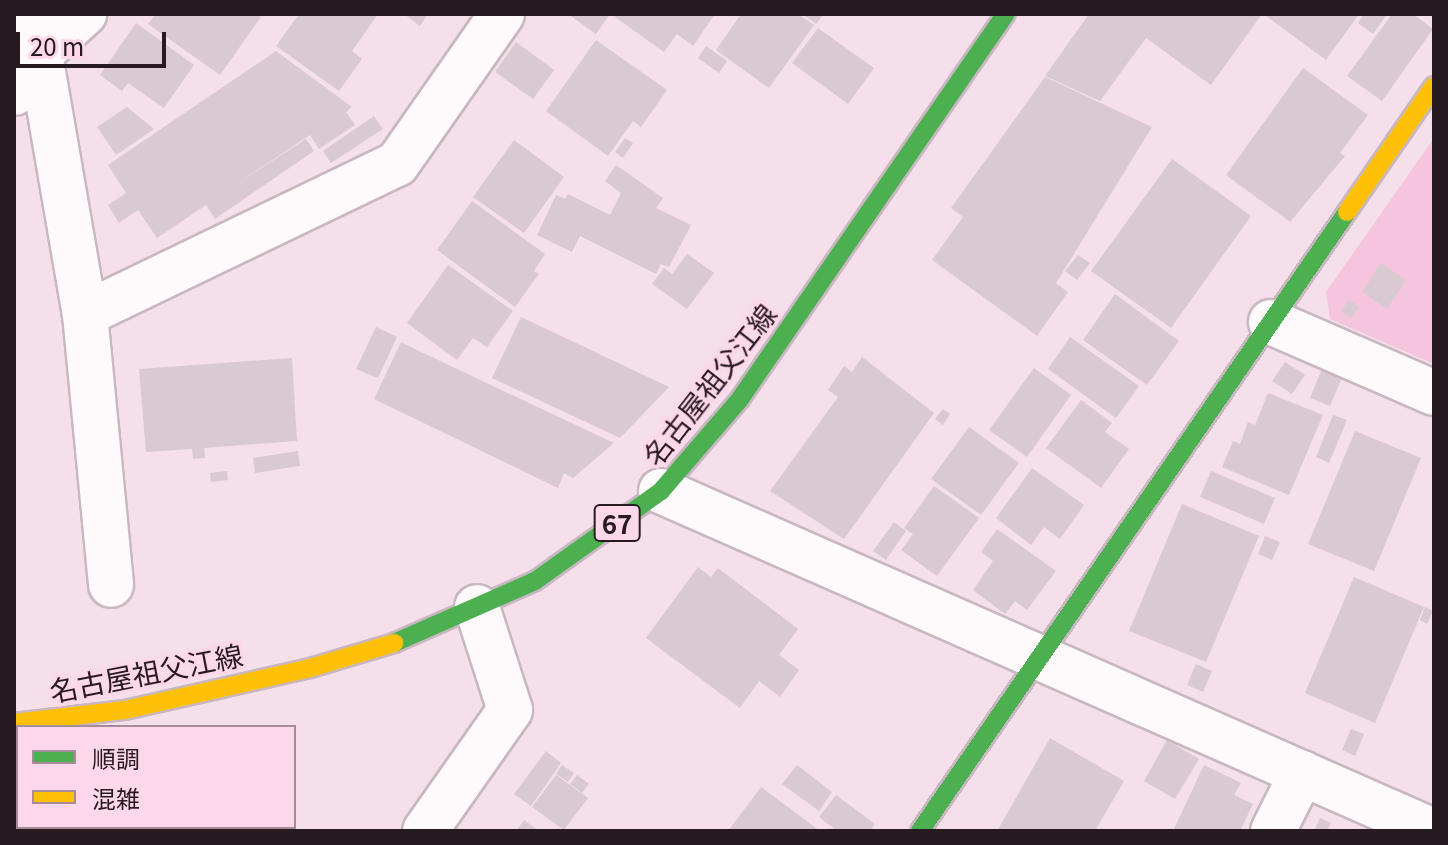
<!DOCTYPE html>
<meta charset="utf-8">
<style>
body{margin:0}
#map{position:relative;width:1448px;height:845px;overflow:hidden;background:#f5dfea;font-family:Georgia,"Noto Sans JP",serif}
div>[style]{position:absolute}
.green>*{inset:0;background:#f4c5dd}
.building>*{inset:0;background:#d9c9d1}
.roads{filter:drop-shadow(2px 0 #c8b7c0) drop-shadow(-2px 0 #c8b7c0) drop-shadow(0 2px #c8b7c0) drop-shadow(0 -2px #c8b7c0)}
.street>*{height:44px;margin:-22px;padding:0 22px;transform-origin:22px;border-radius:22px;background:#fefafc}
.fast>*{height:18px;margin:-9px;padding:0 9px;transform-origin:9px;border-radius:9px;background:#4caf50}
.slow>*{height:18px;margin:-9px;padding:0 9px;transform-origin:9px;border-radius:9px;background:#ffc107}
span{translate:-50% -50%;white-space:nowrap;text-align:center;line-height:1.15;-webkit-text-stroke:7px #fdd7ea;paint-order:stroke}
.shield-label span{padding:2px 6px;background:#fdd7ea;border:2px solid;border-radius:6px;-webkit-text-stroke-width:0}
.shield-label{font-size:26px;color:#281a21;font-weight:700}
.street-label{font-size:28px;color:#281a21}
.frame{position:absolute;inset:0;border:16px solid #281a21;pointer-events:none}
.legend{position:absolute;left:16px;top:725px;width:280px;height:104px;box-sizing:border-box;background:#fdd7ea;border:2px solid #a88b9a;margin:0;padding:10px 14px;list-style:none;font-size:24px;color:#281a21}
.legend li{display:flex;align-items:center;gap:16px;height:40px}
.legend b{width:40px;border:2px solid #a88b9a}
.scale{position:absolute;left:16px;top:32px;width:150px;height:36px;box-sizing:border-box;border:4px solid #281a21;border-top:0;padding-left:10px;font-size:24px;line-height:28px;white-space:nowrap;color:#281a21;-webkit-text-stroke:6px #fdd7ea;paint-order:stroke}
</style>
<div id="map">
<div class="green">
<div style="clip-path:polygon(1434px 138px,1434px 364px,1330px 319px,1326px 292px)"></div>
</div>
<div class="building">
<div style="clip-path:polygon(156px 14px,256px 14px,261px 17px,220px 75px,148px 24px)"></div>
<div style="clip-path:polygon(299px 14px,378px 14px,352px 51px,362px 59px,339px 91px,276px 46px)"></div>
<div style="clip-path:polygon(404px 14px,428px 14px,420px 26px)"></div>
<div style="clip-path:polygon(568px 14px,610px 14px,596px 34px)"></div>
<div style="clip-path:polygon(617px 14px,715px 14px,693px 46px,677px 34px,664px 52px,615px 17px)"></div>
<div style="clip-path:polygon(741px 14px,798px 14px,814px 25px,769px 88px,716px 50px)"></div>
<div style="clip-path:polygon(802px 14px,824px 14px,816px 24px)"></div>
<div style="clip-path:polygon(1089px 14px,1262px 14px,1211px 85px,1146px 38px,1100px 101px,1045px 76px)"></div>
<div style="clip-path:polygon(1263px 14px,1359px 14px,1326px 60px)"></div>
<div style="clip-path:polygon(1364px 14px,1387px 14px,1373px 34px,1358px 23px)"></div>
<div style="clip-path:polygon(1392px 14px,1413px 14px,1433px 29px,1382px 101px,1347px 76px)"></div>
<div style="clip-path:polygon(136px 23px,194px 65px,164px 108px,128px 83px,122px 91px,100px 75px)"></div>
<div style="clip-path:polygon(818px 28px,874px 68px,848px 104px,792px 63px)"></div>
<div style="clip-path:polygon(596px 40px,667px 90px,641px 127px,633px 121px,608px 156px,546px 111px)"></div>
<div style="clip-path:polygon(516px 42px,554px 70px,533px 99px,495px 72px)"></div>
<div style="clip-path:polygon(706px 46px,727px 61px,719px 73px,698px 58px)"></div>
<div style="clip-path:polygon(276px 51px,352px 107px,346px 112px,355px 125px,319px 149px,310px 135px,235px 185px,306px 139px,314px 151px,215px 219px,206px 205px,157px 238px,138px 210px,119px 223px,108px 205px,126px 193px,108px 165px)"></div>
<div style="clip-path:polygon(1303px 68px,1368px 115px,1340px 153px,1345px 156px,1290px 222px,1226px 175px)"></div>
<div style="clip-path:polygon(1045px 77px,1152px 127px,1056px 283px,1068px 292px,1037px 336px,932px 260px,963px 217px,951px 208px)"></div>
<div style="clip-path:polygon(127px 107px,154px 129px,116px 155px,97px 127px)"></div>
<div style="clip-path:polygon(374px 116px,383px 129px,331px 163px,323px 151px)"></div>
<div style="clip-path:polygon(625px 138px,633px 143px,623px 158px,615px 152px)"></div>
<div style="clip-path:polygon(514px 140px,564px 177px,524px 233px,473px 197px)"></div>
<div style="clip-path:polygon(1172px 159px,1251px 216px,1171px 328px,1091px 271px)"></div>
<div style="clip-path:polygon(616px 165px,663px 198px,656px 208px,691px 225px,669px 267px,661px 264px,656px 274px,580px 236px,572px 252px,537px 235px,556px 195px,565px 199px,568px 194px,610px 215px,621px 193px,605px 181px)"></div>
<div style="clip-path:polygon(472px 201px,545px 254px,534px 271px,539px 274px,515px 307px,437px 250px)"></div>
<div style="clip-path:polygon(687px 254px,714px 273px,687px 309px,652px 284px,664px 268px,672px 274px)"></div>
<div style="clip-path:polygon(1078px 255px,1090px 263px,1077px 280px,1065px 271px)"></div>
<div style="clip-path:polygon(1381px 263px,1406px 280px,1387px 309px,1362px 292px)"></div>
<div style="clip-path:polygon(448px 265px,513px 311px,487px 347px,473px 338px,457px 360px,407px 323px)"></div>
<div style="clip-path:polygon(1115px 294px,1179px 341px,1147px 385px,1083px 340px)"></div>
<div style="clip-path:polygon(1349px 300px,1359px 307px,1351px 318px,1341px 311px)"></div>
<div style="clip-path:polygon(521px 317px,669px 387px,620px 438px,492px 378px)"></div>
<div style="clip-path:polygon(376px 327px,397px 337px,378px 378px,356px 369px)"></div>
<div style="clip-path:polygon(1070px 337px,1139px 386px,1116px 418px,1048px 369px)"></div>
<div style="clip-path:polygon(401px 342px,419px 351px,614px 443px,573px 478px,564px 473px,558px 488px,374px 399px)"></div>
<div style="clip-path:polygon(862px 357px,934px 413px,844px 539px,770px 491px,838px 397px,828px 390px,844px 366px,852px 372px)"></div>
<div style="clip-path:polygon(292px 358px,297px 441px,204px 448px,205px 458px,193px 459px,192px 449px,146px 452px,139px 369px)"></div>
<div style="clip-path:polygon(1285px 362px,1305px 375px,1292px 394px,1272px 381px)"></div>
<div style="clip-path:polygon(1323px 366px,1343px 375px,1330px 406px,1310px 398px)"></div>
<div style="clip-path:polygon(1034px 368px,1071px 395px,1027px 457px,989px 430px)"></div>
<div style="clip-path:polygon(1268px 393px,1323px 415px,1289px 495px,1222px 467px,1233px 441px,1240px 444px,1248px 422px,1255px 425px)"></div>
<div style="clip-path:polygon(1081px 400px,1112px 423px,1105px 432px,1129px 449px,1101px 488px,1046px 448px)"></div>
<div style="clip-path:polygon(943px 409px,950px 414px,943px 425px,935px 419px)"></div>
<div style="clip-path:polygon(1333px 415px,1347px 420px,1329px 463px,1316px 457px)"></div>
<div style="clip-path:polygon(969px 427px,1019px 463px,981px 515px,931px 479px)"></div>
<div style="clip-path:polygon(1355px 431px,1421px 458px,1374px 571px,1308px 544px)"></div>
<div style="clip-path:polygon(298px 451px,300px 466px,255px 473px,253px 458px)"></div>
<div style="clip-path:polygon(1032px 468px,1084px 505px,1060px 539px,1044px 527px,1031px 545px,996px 518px)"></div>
<div style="clip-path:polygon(227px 471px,228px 480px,211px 482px,210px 473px)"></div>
<div style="clip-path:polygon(1211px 471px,1275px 498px,1264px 524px,1200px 497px)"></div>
<div style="clip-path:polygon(934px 486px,979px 518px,937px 576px,901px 550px,913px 534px,904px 528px)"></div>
<div style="clip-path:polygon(1182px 504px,1259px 536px,1206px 662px,1129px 631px)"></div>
<div style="clip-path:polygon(894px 522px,906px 531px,886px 560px,873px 551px)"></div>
<div style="clip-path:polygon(997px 529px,1056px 571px,1027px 610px,1015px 601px,1005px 614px,973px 590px,993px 561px,981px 552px)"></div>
<div style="clip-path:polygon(1265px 536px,1280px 542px,1272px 560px,1258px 554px)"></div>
<div style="clip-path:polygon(698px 567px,711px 577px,718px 568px,798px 629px,779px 655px,799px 670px,780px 697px,759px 681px,740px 708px,646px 638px)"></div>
<div style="clip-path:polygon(1354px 577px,1424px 607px,1375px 723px,1305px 693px)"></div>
<div style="clip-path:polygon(1425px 607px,1433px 611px,1427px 624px,1420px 620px)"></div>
<div style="clip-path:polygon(1196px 664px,1212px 671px,1203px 692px,1187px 685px)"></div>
<div style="clip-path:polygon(1351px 729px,1364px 734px,1355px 756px,1342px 750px)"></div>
<div style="clip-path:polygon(1050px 738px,1124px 781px,1095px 831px,997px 831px)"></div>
<div style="clip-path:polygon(1167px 740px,1199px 759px,1175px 799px,1144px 781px)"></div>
<div style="clip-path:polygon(546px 751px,561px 763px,531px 806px,514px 794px)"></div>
<div style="clip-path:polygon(562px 765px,574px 773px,568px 782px,556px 774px)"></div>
<div style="clip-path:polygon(797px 765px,832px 792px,819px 811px,782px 784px)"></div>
<div style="clip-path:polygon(1204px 765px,1241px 783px,1234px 795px,1253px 804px,1240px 831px,1173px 831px)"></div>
<div style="clip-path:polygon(556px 775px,588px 798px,564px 830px,532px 807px)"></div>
<div style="clip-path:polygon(577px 775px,589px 784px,582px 793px,570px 784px)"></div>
<div style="clip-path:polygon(761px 787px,820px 831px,728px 831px)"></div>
<div style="clip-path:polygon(836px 795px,875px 824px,870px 831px,837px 831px,819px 817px)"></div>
<div style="clip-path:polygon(1320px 818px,1331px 823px,1327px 831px,1314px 831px)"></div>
<div style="clip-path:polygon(524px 820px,539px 831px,516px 831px)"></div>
<div style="clip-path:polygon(163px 827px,256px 827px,262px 831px,160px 831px)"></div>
</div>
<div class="roads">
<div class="street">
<div style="left:33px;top:14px;width:304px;rotate:80.2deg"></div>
<div style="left:85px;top:314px;width:272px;rotate:84.5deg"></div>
<div style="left:14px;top:93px;width:50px;rotate:-55.7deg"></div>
<div style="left:42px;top:52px;width:57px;rotate:-42.1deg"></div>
<div style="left:85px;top:314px;width:346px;rotate:-25.7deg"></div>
<div style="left:397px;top:164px;width:183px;rotate:-55deg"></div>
<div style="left:1271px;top:322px;width:178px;rotate:23.5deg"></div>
<div style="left:661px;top:491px;width:844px;rotate:23.77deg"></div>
<div style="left:124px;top:831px;width:4px;rotate:-90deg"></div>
<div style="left:425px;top:831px;width:148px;rotate:-54.9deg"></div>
<div style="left:510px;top:710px;width:108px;rotate:-107.8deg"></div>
<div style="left:1273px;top:831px;width:65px;rotate:-63.4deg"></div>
</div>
<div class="fast">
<div style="left:394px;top:643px;width:154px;rotate:-23.7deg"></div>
<div style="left:535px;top:581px;width:155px;rotate:-35.5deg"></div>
<div style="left:661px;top:491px;width:121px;rotate:-49.3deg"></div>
<div style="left:740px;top:399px;width:468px;rotate:-55.4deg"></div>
<div style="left:920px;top:831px;width:752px;rotate:-55.4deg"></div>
</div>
<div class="slow">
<div style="left:1347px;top:212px;width:153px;rotate:-55.4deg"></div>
<div style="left:14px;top:723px;width:112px;rotate:-6.7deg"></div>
<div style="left:125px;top:710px;width:190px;rotate:-12.8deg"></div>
<div style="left:310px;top:668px;width:88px;rotate:-16.6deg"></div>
</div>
</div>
<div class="shield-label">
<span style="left:617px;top:523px">67</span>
</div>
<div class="street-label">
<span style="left:709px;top:384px;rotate:-52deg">名古屋祖父江線</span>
<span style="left:146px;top:672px;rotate:-11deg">名古屋祖父江線</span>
</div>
<div class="frame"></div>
<ul class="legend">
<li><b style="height:10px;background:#4caf50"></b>順調</li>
<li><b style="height:10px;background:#ffc107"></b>混雑</li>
</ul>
<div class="scale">20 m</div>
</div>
